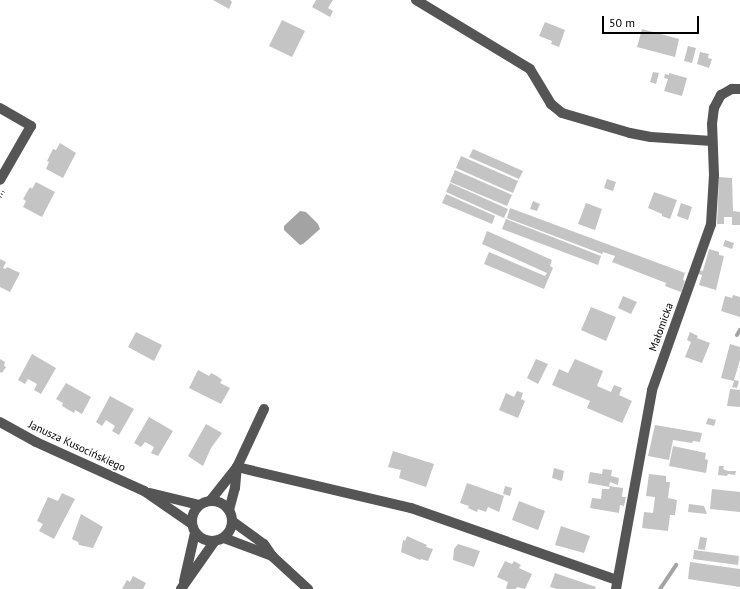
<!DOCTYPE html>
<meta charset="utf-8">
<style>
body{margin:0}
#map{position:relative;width:740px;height:589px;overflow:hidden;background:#fff;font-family:"PT Sans",sans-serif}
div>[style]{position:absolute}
.water>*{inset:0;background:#a3a3a3}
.stream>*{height:4px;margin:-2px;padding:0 2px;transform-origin:2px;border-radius:2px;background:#a3a3a3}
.building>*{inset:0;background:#c4c4c4}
.path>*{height:2.5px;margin-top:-1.25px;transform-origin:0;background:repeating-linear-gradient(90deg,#777 0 1px,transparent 0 3px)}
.minor>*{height:10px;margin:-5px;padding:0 5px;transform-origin:5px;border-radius:5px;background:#555}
.minor>.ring{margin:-5px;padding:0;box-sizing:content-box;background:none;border:10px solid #555;border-radius:50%}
span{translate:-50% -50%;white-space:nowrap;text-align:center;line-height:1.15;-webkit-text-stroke:3.5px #fff;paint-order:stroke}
.street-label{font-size:11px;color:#000}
.scale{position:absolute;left:602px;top:16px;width:97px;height:18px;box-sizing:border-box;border:2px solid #000;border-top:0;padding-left:5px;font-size:12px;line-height:14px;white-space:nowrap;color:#000;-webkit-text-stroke:3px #fff;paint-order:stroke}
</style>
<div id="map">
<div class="water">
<div style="clip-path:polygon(300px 211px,306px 212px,318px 224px,320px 229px,303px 244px,300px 245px,284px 230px,284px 226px)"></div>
</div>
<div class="stream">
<div style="left:737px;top:335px;width:6px;rotate:-59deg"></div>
<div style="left:660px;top:589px;width:29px;rotate:-56deg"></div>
</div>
<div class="building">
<div style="clip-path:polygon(213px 0,230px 0,232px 2px,229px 9px)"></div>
<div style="clip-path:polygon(316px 0,333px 0,328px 8px,333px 11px,330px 17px,312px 7px)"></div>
<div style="clip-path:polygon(282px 20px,305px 31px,292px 57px,269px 46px)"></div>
<div style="clip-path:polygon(545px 22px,565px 30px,559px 47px,551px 44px,552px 41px,539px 36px)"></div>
<div style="clip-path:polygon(642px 29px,679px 39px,675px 57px,637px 47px)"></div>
<div style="clip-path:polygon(688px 46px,696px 48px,692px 63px,684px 61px)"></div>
<div style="clip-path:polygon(700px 52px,709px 54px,708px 58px,712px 59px,709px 68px,697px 64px)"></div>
<div style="clip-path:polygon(653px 72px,659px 73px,656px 84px,650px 82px)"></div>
<div style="clip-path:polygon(669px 73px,687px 78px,682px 96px,664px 91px,668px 79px,664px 78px,665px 74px,669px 75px)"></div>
<div style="clip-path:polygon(60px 143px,76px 153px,63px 178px,46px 169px,49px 162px,47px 161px,53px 149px,56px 150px)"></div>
<div style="clip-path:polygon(473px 149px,523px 171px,519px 179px,469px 157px)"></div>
<div style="clip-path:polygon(461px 156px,518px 181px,513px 193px,456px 168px)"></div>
<div style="clip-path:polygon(455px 170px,512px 195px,507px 206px,450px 182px)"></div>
<div style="clip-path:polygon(719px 177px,732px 178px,733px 211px,740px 212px,740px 225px,732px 225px,732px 217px,724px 217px,724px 224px,717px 224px)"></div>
<div style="clip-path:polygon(607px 179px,616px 182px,613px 191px,604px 188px)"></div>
<div style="clip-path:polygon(36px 182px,55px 192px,42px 217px,23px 207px,26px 201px,23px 199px,30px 187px,32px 189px)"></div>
<div style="clip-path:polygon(450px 183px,508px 209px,504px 218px,446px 192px)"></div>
<div style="clip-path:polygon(654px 192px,677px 200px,670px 219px,662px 216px,662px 214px,648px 208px)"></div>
<div style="clip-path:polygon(446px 194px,495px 216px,492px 224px,442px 203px)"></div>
<div style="clip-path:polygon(533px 201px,540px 204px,537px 211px,530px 209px)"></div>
<div style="clip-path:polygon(586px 203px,602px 209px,595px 230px,578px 224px)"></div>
<div style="clip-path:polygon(681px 203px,692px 207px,688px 220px,677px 216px)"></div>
<div style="clip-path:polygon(510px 208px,685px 273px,683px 280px,685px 281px,681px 292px,665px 286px,666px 283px,612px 262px,615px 256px,603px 252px,602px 254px,507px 218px)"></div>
<div style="clip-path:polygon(506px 219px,601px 256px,598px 265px,502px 229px)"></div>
<div style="clip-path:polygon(487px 231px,552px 260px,550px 266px,553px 268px,544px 289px,484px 264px,489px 252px,545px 276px,547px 273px,482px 244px)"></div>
<div style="clip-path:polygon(725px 240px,734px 243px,732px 249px,723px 246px)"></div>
<div style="clip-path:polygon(709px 249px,719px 252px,719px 255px,724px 256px,716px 290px,699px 285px,702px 275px,698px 274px,699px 270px,703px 271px)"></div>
<div style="clip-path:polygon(0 259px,6px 262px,3px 268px,6px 269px,7px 267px,20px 273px,10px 292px,0 287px)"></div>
<div style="clip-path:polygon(733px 295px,740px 297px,740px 317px,721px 311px,725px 296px,732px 298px)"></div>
<div style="clip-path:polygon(623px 296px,637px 302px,631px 314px,618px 308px)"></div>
<div style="clip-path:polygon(591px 307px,616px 317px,606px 341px,581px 330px)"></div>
<div style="clip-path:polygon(136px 332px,162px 345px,154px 361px,128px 347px)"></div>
<div style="clip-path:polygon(690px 332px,698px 336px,697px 338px,710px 343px,702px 363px,685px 357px,691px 342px,687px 340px)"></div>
<div style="clip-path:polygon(730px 344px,740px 347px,740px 360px,734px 380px,739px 381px,737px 388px,732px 387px,734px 381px,721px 378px)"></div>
<div style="clip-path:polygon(32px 354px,56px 368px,41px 394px,34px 390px,37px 384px,28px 379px,25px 384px,18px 380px)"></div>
<div style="clip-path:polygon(0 359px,5px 362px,4px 366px,6px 367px,2px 373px,0 372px)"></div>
<div style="clip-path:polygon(536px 359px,548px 364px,538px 384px,527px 378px)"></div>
<div style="clip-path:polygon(575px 359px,603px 371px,597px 386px,611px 392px,614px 385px,622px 388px,619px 395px,632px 401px,622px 423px,587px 408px,590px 401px,552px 385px,559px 369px,568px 373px)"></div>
<div style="clip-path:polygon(198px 370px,209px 376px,211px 373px,217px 376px,222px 380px,220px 383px,230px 388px,221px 404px,189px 388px)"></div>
<div style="clip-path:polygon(66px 383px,91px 397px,82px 414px,75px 410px,74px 413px,62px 406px,63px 403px,56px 399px)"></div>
<div style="clip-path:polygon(730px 389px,740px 390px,740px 407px,727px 406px)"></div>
<div style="clip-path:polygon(517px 391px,523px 393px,521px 399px,525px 401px,518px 418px,499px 410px,506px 393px,514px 397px)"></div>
<div style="clip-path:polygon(110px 396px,134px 409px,119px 435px,112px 431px,115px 426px,106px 420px,102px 426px,96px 422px)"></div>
<div style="clip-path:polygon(149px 417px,173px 431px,158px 456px,151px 453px,154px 447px,145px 442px,141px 447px,134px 443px)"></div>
<div style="clip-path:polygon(708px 418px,716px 420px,714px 426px,706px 424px)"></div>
<div style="clip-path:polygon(206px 424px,222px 433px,211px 448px,203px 466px,188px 456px)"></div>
<div style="clip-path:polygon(655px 425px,702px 433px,700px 442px,693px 441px,692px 443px,673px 440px,669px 460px,648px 456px)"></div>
<div style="clip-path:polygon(673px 446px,706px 453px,705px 459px,708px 460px,706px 473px,669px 466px)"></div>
<div style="clip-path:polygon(393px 451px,434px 464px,426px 487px,399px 478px,401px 470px,388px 467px)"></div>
<div style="clip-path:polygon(719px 466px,724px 466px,723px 469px,728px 471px,736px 471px,735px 475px,728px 474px,727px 476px,718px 475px)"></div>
<div style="clip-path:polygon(554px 468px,564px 471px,562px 481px,552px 478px)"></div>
<div style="clip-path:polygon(603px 469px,612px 470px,611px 476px,619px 478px,618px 485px,610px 482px,609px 486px,623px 488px,622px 497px,626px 497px,624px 506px,620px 505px,619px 513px,590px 508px,592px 498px,601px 499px,602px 489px,609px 489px,610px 487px,588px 483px,590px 472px,602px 474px)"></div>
<div style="clip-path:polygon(649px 474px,666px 476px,666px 482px,670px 482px,668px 498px,677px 500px,675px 515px,670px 515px,668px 531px,642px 528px,644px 512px,653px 513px,655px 497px,646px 496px)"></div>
<div style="clip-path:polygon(467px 483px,504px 496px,499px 512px,488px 507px,486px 512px,478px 509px,477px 512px,468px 508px,469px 506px,460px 503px)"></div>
<div style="clip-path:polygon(505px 486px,512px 488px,510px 496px,503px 494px)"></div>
<div style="clip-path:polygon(712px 489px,740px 492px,740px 512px,710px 509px)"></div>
<div style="clip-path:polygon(62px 493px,75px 499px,54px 539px,39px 531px,43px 524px,37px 521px,48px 497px,58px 501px)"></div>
<div style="clip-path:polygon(519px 501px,545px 511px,538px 530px,512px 520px)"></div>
<div style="clip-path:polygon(689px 504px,704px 506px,707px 514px,688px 512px)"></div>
<div style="clip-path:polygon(81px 514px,103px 527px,93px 548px,79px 545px,78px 542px,72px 539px)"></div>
<div style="clip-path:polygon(561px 526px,590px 536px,584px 553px,555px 545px)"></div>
<div style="clip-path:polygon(407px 536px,427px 545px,426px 547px,433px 549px,428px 561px,421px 559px,420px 560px,401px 552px,403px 540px,405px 541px)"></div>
<div style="clip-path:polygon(700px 537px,707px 538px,705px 550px,698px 549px)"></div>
<div style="clip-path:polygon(458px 544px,480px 551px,474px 567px,453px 560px,454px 549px)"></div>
<div style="clip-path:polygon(694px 550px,739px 556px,738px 565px,693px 559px)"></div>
<div style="clip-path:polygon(505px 561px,512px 564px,514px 561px,521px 565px,519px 568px,532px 574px,525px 589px,517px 587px,516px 589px,507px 589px,506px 588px,508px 582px,497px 577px)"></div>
<div style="clip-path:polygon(690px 562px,740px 569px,740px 587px,688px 579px)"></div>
<div style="clip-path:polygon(555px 573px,596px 587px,595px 589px,557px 589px,550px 587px)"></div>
<div style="clip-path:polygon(133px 576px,146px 583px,143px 589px,122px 589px,127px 580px,130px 582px)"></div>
</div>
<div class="path">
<div style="left:0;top:197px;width:8px;rotate:-60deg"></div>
</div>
<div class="minor">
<div style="left:416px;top:0;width:133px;rotate:31.2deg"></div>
<div style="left:530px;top:69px;width:41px;rotate:59deg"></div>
<div style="left:551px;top:104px;width:14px;rotate:39deg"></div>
<div style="left:562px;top:113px;width:71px;rotate:16.4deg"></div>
<div style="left:630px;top:133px;width:21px;rotate:11deg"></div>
<div style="left:651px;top:137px;width:61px;rotate:3.8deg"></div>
<div style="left:0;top:108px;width:36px;rotate:30deg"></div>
<div style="left:31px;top:126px;width:62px;rotate:119.9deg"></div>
<div style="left:0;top:422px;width:41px;rotate:29.1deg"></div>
<div style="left:36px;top:442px;width:119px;rotate:24.4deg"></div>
<div style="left:144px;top:491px;width:58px;rotate:34.5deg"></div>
<div style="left:237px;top:467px;width:179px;rotate:13.3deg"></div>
<div style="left:411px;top:508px;width:218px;rotate:19.3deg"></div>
<div style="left:150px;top:493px;width:50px;rotate:13.8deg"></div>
<div class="ring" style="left:192px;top:501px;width:30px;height:30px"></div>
<div style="left:210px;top:501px;width:43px;rotate:-51.5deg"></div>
<div style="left:237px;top:467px;width:64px;rotate:-65deg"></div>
<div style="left:229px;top:510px;width:23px;rotate:-75deg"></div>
<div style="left:235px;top:488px;width:21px;rotate:-85deg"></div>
<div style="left:232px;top:521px;width:39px;rotate:36deg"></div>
<div style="left:264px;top:544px;width:14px;rotate:56deg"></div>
<div style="left:272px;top:556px;width:49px;rotate:42.5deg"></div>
<div style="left:224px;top:538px;width:51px;rotate:20.6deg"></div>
<div style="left:184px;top:581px;width:49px;rotate:-77.1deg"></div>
<div style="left:181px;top:589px;width:57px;rotate:-54.9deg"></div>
<div style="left:616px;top:589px;width:202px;rotate:-79.7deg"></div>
<div style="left:652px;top:390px;width:176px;rotate:-70.4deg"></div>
<div style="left:711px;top:224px;width:49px;rotate:-86.5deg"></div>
<div style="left:714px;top:175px;width:51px;rotate:-92.2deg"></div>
<div style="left:712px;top:124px;width:16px;rotate:-83deg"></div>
<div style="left:714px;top:108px;width:15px;rotate:-62deg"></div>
<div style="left:721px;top:95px;width:13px;rotate:-29deg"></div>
<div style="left:732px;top:89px;width:8px"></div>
</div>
<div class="street-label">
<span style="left:661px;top:327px;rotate:-70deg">Małomicka</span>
<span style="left:77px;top:446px;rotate:25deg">Janusza Kusocińskiego</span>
</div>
<div class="scale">50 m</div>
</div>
